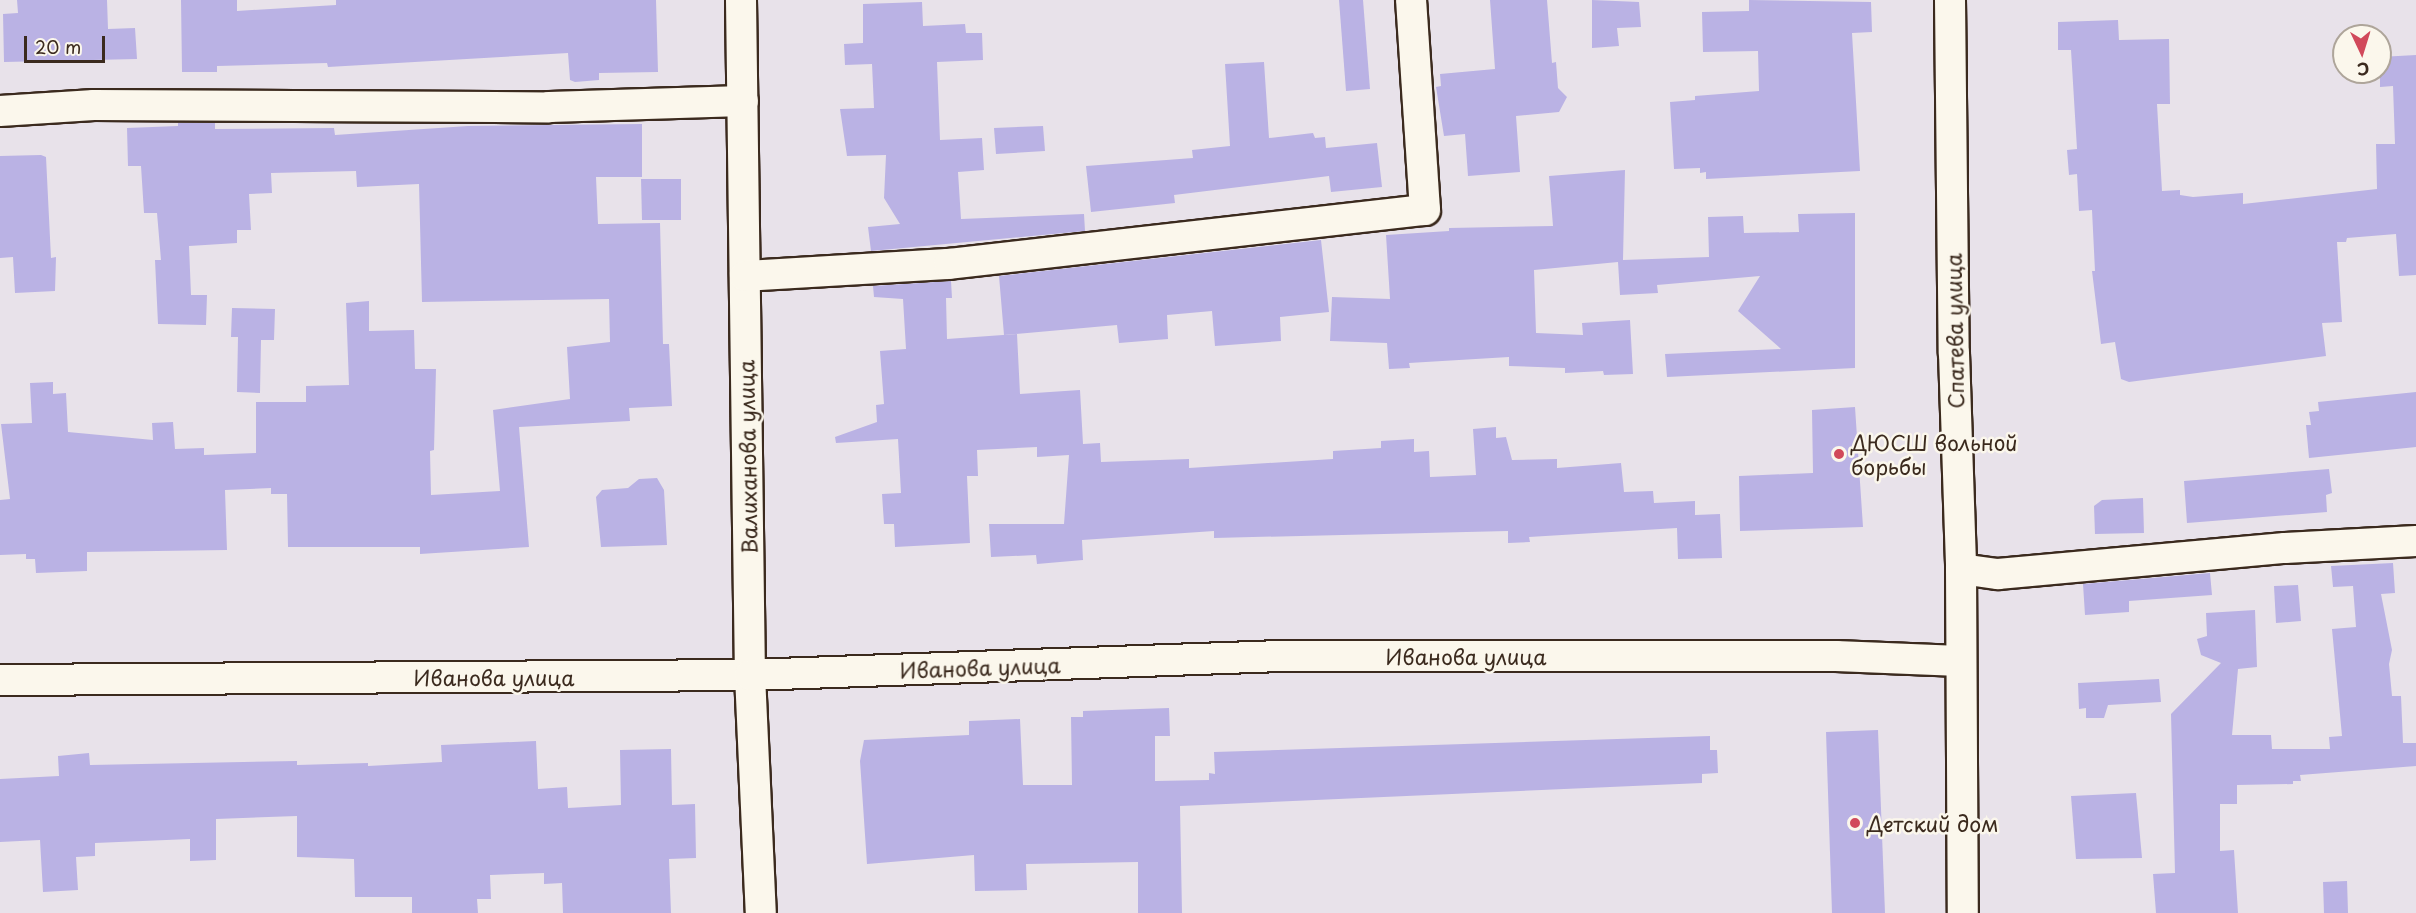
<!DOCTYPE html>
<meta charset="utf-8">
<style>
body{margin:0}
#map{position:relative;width:2416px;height:913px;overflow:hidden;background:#e8e2ea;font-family:"Playpen Sans",sans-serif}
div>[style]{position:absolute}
.building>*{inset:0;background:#bab2e4}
.roads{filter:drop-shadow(2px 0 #3b2a1e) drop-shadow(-2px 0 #3b2a1e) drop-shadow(0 2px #3b2a1e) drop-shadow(0 -2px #3b2a1e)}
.minor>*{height:30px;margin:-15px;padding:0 15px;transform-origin:15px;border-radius:15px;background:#fbf7ec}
.dots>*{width:16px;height:16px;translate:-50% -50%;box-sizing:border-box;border:3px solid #fbf7ec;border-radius:50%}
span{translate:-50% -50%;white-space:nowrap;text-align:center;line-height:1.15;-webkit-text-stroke:5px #fbf7ec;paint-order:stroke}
.street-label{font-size:21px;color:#3b2a1e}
.poi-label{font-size:21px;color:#3b2a1e}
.left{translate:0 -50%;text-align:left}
.north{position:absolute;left:2332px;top:24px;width:60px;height:60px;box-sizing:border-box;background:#fbf7ec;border:2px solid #aea59a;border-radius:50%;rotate:176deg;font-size:16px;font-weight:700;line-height:24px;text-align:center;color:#3b2a1e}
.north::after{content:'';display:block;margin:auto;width:21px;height:27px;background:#d1495b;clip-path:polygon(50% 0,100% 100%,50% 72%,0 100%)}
.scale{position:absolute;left:24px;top:36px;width:81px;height:27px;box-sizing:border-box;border:3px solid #3b2a1e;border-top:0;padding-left:8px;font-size:18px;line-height:21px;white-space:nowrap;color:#3b2a1e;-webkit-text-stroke:4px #fbf7ec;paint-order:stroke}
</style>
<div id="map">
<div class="building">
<div style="clip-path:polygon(17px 0,107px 0,108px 29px,135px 28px,137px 59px,4px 62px,3px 14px,18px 13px)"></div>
<div style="clip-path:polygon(181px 0,237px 0,237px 11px,336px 5px,336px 0,656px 0,658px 72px,599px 73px,599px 80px,575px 82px,570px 80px,568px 53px,328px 67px,327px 63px,217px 66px,217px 72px,182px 72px)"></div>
<div style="clip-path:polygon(1339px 0,1363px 0,1370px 89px,1346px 91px)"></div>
<div style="clip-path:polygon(1490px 0,1547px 0,1552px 63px,1556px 62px,1558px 88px,1567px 97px,1559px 112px,1516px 116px,1520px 172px,1468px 176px,1465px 134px,1444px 136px,1436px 87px,1441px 86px,1440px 74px,1495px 69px)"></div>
<div style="clip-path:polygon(1592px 0,1639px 2px,1641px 27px,1617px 28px,1619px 46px,1592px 48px)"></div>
<div style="clip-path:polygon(1749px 0,1871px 2px,1872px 32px,1852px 33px,1860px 171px,1706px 179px,1706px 172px,1700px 173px,1700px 168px,1674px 169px,1670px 102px,1695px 100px,1695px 96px,1759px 91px,1758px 51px,1703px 52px,1702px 12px,1749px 11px)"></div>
<div style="clip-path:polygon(922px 2px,923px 26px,965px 24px,966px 33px,982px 33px,983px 60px,937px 62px,940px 140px,982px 138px,984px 170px,958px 172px,961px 219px,1084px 214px,1085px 231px,871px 251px,868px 227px,900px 224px,884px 198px,886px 155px,847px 156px,840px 109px,874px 108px,872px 64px,845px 65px,844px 44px,863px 43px,863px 4px)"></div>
<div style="clip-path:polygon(2118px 20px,2119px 40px,2169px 39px,2170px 104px,2157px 104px,2162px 191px,2180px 190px,2180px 195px,2193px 197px,2243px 193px,2243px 204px,2377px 189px,2376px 144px,2395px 144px,2393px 86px,2380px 87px,2380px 57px,2416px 55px,2416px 275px,2399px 276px,2396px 234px,2347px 238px,2346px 242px,2337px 242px,2342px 322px,2322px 323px,2326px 356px,2129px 382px,2121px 379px,2115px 342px,2101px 344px,2092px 271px,2095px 271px,2092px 210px,2079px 211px,2077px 174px,2069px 175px,2067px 150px,2077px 149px,2071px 50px,2058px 50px,2058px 22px)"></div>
<div style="clip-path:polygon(1264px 62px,1269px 138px,1313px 133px,1315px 138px,1325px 137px,1326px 148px,1377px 143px,1382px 187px,1331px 192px,1329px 176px,1174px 195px,1175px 203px,1091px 212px,1086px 166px,1193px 158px,1192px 150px,1230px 146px,1225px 64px)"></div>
<div style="clip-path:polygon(178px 123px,215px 123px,215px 129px,334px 128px,335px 135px,468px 126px,642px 124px,642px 177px,596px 177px,598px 224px,660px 223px,663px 344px,669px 344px,672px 406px,629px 408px,630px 421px,519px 427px,529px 547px,420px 554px,420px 547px,288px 547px,287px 494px,271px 494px,271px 488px,225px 490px,227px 550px,87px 552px,87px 571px,36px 573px,35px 559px,26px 559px,26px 554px,0 555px,0 500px,10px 499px,1px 424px,32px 423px,30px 383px,53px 382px,53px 394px,66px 393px,68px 432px,153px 440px,152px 423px,173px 422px,175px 449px,204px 448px,204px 455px,256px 453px,256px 402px,306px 402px,306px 386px,349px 385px,346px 303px,369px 301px,369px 331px,414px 330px,415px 369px,436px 369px,434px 450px,430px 451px,431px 495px,500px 491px,493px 410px,570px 399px,567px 347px,610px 342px,609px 299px,422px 302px,419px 184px,357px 187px,356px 171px,271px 173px,272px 193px,249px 194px,251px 230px,237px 230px,237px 243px,189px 246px,191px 295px,207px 295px,206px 325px,158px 324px,155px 260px,161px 260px,157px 213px,144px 213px,141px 166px,128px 166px,127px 128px,178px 126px)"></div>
<div style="clip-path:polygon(1043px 126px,1045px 151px,996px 154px,994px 128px)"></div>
<div style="clip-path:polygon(41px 155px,46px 157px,51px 258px,56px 257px,55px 291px,15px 293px,13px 257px,0 258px,0 156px)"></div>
<div style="clip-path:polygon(1625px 170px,1623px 260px,1709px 257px,1708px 217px,1743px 216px,1744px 233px,1799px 232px,1798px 214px,1855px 213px,1855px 368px,1667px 377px,1665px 354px,1781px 349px,1738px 311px,1760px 276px,1657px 285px,1658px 293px,1620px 295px,1618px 262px,1534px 270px,1536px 333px,1583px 335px,1582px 323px,1630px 320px,1633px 374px,1604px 375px,1603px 371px,1565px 373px,1565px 368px,1509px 366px,1509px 357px,1409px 363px,1410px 368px,1389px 369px,1387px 343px,1330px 341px,1332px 297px,1390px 299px,1386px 235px,1449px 231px,1449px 228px,1553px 226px,1549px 176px)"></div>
<div style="clip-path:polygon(641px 179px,681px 179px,681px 220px,642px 220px)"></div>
<div style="clip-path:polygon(1321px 240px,1329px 312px,1280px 317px,1281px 341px,1215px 346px,1212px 311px,1167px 315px,1168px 339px,1119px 343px,1117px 325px,1004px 335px,999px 276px)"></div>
<div style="clip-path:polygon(951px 281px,952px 298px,946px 298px,947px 339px,1017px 334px,1020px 394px,1080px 390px,1083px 444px,1100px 443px,1101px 462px,1189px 459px,1189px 468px,1333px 459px,1333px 451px,1381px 448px,1381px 441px,1414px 439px,1414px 452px,1429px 451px,1430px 477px,1476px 475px,1473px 429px,1496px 427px,1496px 438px,1506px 437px,1512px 460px,1557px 459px,1557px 468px,1621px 463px,1624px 492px,1653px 491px,1654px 503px,1695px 501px,1695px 515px,1720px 514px,1722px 558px,1678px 559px,1677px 528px,1529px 537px,1530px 542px,1508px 543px,1508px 531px,1214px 538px,1214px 531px,1082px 540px,1083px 560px,1037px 564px,1036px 555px,991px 557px,989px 524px,1064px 524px,1069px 455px,1037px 457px,1037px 447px,977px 450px,978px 476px,967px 476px,970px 543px,895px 547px,894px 524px,884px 524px,882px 494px,901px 493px,898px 439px,836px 443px,835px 437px,877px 422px,876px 405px,884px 404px,880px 351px,906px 349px,903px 299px,874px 297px,873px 286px)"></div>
<div style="clip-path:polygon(232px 308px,275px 309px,274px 340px,261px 340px,260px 393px,237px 392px,238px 337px,231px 337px)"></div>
<div style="clip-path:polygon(2416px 392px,2416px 447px,2309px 458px,2306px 425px,2311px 425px,2309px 412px,2319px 411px,2318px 402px)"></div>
<div style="clip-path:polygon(1855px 407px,1863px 527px,1740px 531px,1739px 476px,1813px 473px,1812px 410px)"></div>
<div style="clip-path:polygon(2329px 469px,2332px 493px,2326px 495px,2327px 512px,2187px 523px,2184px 481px)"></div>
<div style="clip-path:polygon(657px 478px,664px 490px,667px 545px,601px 547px,596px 497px,602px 490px,628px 488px,639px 479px)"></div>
<div style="clip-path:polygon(2143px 498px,2144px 533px,2095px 534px,2094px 506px,2102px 500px)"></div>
<div style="clip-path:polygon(2393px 563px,2395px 593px,2381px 594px,2392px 650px,2389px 664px,2392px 696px,2401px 696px,2403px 743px,2416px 743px,2416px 766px,2300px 775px,2301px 781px,2293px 781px,2293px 784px,2237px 785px,2237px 804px,2220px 804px,2220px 851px,2234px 850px,2238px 913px,2156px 913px,2153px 874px,2175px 873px,2171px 714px,2221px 663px,2201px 655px,2197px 639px,2207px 636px,2206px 613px,2255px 610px,2257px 667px,2238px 669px,2232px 735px,2271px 735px,2272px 749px,2330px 749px,2329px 737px,2342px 736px,2332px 629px,2356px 627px,2353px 586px,2333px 587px,2331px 566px)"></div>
<div style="clip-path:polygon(2210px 573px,2212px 595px,2129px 601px,2129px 612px,2085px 615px,2083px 584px)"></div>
<div style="clip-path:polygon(2298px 585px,2301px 621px,2276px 623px,2274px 586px)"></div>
<div style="clip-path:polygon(2159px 679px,2161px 702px,2108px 705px,2104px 718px,2086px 718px,2086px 708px,2079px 709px,2078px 683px)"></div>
<div style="clip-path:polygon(1169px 708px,1170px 736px,1155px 736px,1155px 781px,1209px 780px,1209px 773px,1215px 774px,1214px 752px,1710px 736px,1710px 750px,1717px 750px,1718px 773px,1702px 774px,1702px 783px,1180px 806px,1182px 913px,1138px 913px,1138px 862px,1026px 864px,1027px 890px,975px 891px,974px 855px,867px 864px,860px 761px,864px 740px,969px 735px,969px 721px,1020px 719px,1023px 785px,1072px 785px,1071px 717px,1083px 717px,1083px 711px)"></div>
<div style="clip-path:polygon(1878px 730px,1885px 913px,1832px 913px,1826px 732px)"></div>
<div style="clip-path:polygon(536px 741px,538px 789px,567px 787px,568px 808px,621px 805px,620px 750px,671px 749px,672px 805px,695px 804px,696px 858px,669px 859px,671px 913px,563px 913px,562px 883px,544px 884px,544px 873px,490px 875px,491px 899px,477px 899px,478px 913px,412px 913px,412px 897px,355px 897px,354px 859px,297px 857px,297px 816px,216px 819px,216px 860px,190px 861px,190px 839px,95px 843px,95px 856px,76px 857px,78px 890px,43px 892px,40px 840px,0 842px,0 779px,59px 776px,58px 756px,89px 753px,90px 765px,297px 761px,297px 765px,368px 763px,368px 766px,442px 762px,441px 745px)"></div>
<div style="clip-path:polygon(2136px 793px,2142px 858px,2076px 859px,2071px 796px)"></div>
<div style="clip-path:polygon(2347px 881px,2348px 913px,2324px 913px,2323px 882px)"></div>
</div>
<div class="roads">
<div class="minor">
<div style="left:741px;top:0;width:675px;rotate:89.24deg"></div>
<div style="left:750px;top:675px;width:238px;rotate:87.4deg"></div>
<div style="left:1950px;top:0;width:353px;rotate:89.4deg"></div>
<div style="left:1954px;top:353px;width:216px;rotate:88.1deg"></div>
<div style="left:1961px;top:569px;width:344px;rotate:89.7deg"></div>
<div style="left:0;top:111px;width:94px;rotate:-3.7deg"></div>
<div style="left:94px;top:105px;width:455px;rotate:0.3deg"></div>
<div style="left:549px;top:107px;width:194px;rotate:-1.8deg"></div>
<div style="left:745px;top:276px;width:204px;rotate:-3.4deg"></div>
<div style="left:949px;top:264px;width:479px;rotate:-6.5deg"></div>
<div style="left:1425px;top:210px;width:210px;rotate:-93.8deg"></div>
<div style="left:1961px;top:569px;width:37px;rotate:8deg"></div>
<div style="left:1998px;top:574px;width:288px;rotate:-5.2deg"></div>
<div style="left:2285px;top:548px;width:131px;rotate:-3.1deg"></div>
<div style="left:0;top:680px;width:750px;rotate:-0.38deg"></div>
<div style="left:750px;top:675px;width:530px;rotate:-2.05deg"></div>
<div style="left:1280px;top:656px;width:556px"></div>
<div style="left:1836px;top:656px;width:124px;rotate:2.3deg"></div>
</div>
</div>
<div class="dots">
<div style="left:1839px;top:454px;background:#d1495b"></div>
<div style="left:1855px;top:823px;background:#d1495b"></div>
</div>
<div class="street-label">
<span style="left:1954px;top:331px;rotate:-91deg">Спатева улица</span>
<span style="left:747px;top:457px;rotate:-91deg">Валиханова улица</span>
<span style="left:1466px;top:656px">Иванова улица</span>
<span style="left:980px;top:667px;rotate:-2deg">Иванова улица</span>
<span style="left:494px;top:677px">Иванова улица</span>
</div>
<div class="poi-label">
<span class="left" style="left:1851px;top:454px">ДЮСШ вольной<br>борьбы</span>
<span class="left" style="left:1867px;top:823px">Детский дом</span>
</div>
<div class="north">С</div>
<div class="scale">20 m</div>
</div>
